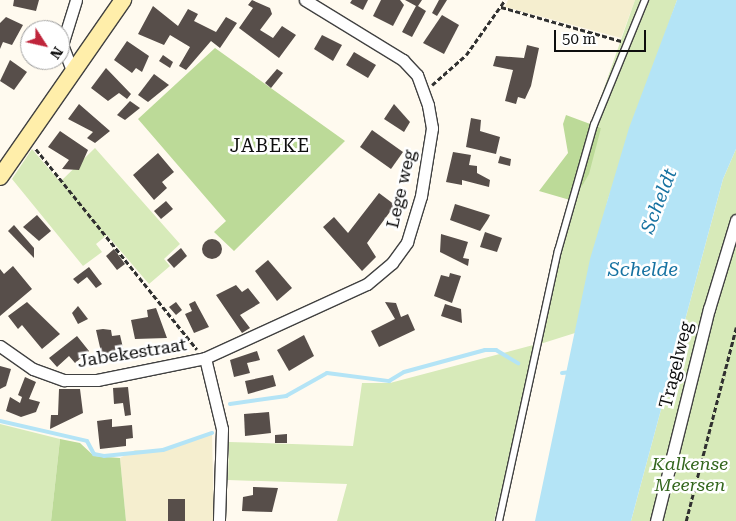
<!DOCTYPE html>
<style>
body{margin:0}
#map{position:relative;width:736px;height:521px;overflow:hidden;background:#fffaef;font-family:"Roboto Serif",serif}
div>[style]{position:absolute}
.farmland>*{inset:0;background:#f5eecf}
.green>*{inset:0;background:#d7eab9}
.forest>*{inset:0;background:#bcda98}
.water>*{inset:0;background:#b4e4f6}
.stream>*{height:4px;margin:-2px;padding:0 2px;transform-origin:2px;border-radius:2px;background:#b4e4f6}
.building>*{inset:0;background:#574e4a}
.round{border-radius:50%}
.path>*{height:2.5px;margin-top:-1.25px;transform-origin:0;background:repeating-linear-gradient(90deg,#303030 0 5px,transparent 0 7.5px)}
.roads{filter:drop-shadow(1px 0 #414141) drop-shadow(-1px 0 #414141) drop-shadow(0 1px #414141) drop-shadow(0 -1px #414141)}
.lane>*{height:5.5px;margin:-2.75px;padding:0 2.75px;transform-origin:2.75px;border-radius:2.75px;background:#fff}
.street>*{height:11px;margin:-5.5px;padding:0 5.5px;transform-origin:5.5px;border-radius:5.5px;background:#fff}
.secondary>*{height:16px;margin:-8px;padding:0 8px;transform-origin:8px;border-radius:8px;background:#fea}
span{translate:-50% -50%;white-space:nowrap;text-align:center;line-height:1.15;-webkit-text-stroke:5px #fff;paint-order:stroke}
.street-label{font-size:18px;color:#0e0e0e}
.park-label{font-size:18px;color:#34671e;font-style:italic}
.neighbourhood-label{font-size:19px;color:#0e0e0e;letter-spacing:1px}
.water-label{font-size:19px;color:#1672a1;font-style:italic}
.north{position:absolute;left:20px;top:20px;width:50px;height:50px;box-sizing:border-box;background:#fff;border:1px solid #9f9f9f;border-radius:50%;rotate:125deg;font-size:14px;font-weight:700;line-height:20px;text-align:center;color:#0e0e0e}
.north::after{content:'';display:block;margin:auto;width:18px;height:22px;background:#bf253b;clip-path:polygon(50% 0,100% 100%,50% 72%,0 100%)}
.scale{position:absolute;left:554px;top:30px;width:92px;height:22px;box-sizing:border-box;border:2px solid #0e0e0e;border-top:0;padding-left:6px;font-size:15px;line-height:18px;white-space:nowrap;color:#0e0e0e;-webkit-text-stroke:4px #fff;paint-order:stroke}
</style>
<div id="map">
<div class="farmland">
<div style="clip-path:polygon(508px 0,635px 0,621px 38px,505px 7px)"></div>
<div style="clip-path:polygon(212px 433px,214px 521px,126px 521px,120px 458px,135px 450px,163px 450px)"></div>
</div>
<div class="green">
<div style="clip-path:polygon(635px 0,677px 0,608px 199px,575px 333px,537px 345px,494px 521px,337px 521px,347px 484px,228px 480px,229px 442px,353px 446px,362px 383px,390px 383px,537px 344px,574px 184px,601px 128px,591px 125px)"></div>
<div style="clip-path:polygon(95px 148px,180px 244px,164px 259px,170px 266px,149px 284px,107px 235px,96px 244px,102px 252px,83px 266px,12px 179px,32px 149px,60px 182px)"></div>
<div style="clip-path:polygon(736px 149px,736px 521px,631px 521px,723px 179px)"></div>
<div style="clip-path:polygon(0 424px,60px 439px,51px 521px,0 521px)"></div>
</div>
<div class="forest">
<div style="clip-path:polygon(215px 48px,345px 141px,234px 251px,214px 232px,226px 221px,138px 119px)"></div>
<div style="clip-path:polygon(566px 115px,601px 128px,589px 174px,582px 186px,574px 184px,570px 200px,539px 191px,568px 153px,563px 124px)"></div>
<div style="clip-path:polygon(60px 439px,80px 443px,94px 456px,120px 458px,126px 521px,51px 521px)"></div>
</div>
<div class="water">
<div style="clip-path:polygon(677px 0,736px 0,736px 149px,723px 179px,631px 521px,535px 521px,590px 259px,629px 128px)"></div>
</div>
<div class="stream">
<div style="left:562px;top:373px;width:10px;rotate:-6deg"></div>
<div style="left:230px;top:404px;width:57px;rotate:-8.1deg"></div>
<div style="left:286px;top:396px;width:47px;rotate:-29.3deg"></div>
<div style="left:327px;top:373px;width:63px;rotate:7.4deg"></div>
<div style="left:389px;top:381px;width:17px;rotate:-31deg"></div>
<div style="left:404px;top:372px;width:84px;rotate:-15.2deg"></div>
<div style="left:485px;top:350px;width:11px"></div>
<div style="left:496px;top:350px;width:26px;rotate:31deg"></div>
<div style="left:0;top:421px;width:89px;rotate:12.9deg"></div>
<div style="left:87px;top:441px;width:15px;rotate:62deg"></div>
<div style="left:94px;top:454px;width:10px;rotate:11deg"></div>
<div style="left:104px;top:456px;width:59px;rotate:-5.8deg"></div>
<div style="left:163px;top:450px;width:52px;rotate:-19.1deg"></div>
</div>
<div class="building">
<div style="clip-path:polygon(14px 0,39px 0,36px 11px,13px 6px)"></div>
<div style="clip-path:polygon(252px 0,270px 8px,272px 14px,260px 30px,273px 38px,282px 26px,296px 35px,279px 58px,239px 28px,253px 8px,248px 5px)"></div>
<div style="clip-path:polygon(352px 0,368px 0,363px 10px,350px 3px)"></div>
<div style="clip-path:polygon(381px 0,400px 0,404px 5px,393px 26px,373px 16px)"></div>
<div style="clip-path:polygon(405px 0,422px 0,418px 6px,426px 11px,412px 37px,402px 32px,416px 6px)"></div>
<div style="clip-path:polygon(439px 0,447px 0,437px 16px,432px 13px)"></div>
<div style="clip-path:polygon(153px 6px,178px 26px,188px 9px,198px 14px,194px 21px,216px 32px,226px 17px,237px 23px,220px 48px,211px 41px,186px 70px,179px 66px,190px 47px,170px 35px,164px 45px,138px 34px)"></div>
<div style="clip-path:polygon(442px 15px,459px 25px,444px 54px,423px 43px)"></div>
<div style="clip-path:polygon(6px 17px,23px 25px,12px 45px,3px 42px,0 49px,0 23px)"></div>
<div style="clip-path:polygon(322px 35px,342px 45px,333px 61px,314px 49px)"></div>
<div style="clip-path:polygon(127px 41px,149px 56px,142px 72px,136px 68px,132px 73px,114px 60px)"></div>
<div style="clip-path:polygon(527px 45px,539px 48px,531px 86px,525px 99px,518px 97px,516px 104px,505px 101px,513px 70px,493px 66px,496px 56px,524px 58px)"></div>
<div style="clip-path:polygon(354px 52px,376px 65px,368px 78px,346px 65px)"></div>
<div style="clip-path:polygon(163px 55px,173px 62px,170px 68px,159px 61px)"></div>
<div style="clip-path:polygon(10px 60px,27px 72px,14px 90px,0 81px)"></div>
<div style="clip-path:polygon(106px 68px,131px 94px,127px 99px,119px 93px,108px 101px,91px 88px)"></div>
<div style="clip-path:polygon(277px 69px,283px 73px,271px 88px,265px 83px)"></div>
<div style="clip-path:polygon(154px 74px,169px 85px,148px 102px,138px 95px)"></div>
<div style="clip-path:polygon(130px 101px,140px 108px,125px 120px,117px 115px)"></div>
<div style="clip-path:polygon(79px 104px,110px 131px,95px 143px,87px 138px,93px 132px,68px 119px)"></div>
<div style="clip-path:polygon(394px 104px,410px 122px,404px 132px,384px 119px)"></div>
<div style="clip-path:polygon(471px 118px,481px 120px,480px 131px,500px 137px,496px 154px,466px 147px)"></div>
<div style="clip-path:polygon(372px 130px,403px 152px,391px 169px,360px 147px)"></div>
<div style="clip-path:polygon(60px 131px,88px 150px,79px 170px,62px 169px,69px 160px,48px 147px)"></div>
<div style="clip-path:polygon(453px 152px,471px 155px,469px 165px,477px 166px,477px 173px,490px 180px,489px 187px,462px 180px,462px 185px,446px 182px)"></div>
<div style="clip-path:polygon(158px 153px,174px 172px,162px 182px,167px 188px,154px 200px,133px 175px)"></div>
<div style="clip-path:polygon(500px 156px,511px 159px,510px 166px,498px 163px)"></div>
<div style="clip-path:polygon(379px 193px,395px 205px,367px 243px,376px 257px,362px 271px,323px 227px,334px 217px,348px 233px)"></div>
<div style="clip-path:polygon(166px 201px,173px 209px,161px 219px,154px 211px)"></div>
<div style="clip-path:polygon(455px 204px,490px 215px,488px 219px,480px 231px,450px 220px)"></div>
<div style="clip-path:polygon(37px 215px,51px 231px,39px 241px,23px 227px)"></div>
<div style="clip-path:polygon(14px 225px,34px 248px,34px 258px,8px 231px)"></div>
<div style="clip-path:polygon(485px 232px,502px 238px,497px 252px,480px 247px)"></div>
<div style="clip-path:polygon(441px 234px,468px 242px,463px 258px,469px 259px,468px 266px,440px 252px)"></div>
<div class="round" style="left:202px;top:239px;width:20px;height:20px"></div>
<div style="clip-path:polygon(181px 248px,187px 256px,174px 268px,167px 260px)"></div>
<div style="clip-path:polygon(114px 249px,125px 264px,117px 270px,106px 256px)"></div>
<div style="clip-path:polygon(268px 260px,292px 288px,277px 301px,255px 271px)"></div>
<div style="clip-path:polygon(13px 266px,32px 289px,0 316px,0 269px,4px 274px)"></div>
<div style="clip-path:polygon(89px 267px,102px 284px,96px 288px,87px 277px,78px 284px,73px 279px)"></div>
<div style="clip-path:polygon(450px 273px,461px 276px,452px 303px,434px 296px,441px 275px,449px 277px)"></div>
<div style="clip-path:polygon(236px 285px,242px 292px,248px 288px,260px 303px,240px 315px,250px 328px,242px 333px,216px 295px)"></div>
<div style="clip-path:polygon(195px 301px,209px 327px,194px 333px,185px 314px,192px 311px,189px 304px)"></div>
<div style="clip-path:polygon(27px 302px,60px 334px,42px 349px,22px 325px,18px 329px,8px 316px)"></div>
<div style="clip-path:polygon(176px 302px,182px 310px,176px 315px,169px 307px)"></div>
<div style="clip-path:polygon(385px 302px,396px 303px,401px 317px,408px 314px,415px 330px,379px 347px,371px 331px,395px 319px)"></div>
<div style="clip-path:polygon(445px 304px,461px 309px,462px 323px,441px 316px)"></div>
<div style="clip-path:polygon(78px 306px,88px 319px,78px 324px,72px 313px)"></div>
<div style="clip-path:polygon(156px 308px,167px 338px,135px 339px,131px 320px,148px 317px,147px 310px)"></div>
<div style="clip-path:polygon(103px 329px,111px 330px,112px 336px,120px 335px,124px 352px,102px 356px,96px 330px)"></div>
<div style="clip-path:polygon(304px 335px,314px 356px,289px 371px,277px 350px)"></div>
<div style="clip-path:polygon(77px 336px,89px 351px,75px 363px,69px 356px,57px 367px,49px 358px)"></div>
<div style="clip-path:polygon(257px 351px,260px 360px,247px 363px,250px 373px,234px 377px,230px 360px)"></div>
<div style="clip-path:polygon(0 366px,11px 369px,6px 386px,0 389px)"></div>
<div style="clip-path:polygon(273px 375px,276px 386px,248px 394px,245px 381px)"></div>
<div style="clip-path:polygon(25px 377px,36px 382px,29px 399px,40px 402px,36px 412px,21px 417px,6px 411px,10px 397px,20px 403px,22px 397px,18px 395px)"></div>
<div style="clip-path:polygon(128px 387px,131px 415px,125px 416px,123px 403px,114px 404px,113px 388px)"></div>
<div style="clip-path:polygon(59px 389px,80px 389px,83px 413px,50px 429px,51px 415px,58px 415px)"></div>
<div style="clip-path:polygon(269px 412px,271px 433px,245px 436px,244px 414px)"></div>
<div style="clip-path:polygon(112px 419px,112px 427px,132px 425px,133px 438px,126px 439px,126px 446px,100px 449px,97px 421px)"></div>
<div style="clip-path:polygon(287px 434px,287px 443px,275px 443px,275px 435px)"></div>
<div style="clip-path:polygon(253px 487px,278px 488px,272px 512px,242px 511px,243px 497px,253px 495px)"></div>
<div style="clip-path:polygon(168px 499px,185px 499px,185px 521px,168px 521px)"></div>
</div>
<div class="path">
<div style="left:501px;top:7px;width:125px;rotate:15.8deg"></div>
<div style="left:432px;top:85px;width:45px;rotate:-41.4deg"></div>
<div style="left:466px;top:55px;width:67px;rotate:-54.7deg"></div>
<div style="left:36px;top:149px;width:257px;rotate:51.2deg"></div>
<div style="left:686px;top:521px;width:200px;rotate:-75.5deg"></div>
</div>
<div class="roads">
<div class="lane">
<div style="left:499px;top:521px;width:276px;rotate:-77.7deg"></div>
<div style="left:558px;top:251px;width:131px;rotate:-74.1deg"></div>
<div style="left:594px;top:125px;width:135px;rotate:-67.8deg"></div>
</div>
<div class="street">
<div style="left:73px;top:73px;width:30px;rotate:-111deg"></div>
<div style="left:62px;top:45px;width:47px;rotate:-72.7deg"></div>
<div style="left:0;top:346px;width:40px;rotate:34.9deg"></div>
<div style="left:33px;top:369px;width:33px;rotate:20deg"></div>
<div style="left:64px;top:380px;width:33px"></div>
<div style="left:97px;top:380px;width:110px;rotate:-11.5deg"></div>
<div style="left:205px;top:358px;width:178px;rotate:-24.6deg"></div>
<div style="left:367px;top:284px;width:33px;rotate:-40deg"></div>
<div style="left:392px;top:263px;width:26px;rotate:-54deg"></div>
<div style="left:407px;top:242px;width:48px;rotate:-73.1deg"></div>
<div style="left:421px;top:196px;width:69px;rotate:-80.8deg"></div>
<div style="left:432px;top:128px;width:23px;rotate:-100deg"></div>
<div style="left:428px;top:105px;width:32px;rotate:-110deg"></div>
<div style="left:417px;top:75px;width:21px;rotate:-133deg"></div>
<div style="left:403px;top:60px;width:115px;rotate:-148.5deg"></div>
<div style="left:205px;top:358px;width:73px;rotate:76.5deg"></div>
<div style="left:222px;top:429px;width:92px;rotate:91.9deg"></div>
<div style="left:656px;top:521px;width:219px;rotate:-76deg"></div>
<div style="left:709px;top:309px;width:93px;rotate:-73.1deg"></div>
</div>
<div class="secondary">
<div style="left:0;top:177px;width:216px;rotate:-55.2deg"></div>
</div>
</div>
<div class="street-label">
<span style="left:401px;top:189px;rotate:-77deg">Lege weg</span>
<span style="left:132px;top:353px;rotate:-9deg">Jabekestraat</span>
<span style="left:676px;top:365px;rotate:-76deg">Tragelweg</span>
</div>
<div class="park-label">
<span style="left:690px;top:475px">Kalkense<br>Meersen</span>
</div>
<div class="neighbourhood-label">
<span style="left:270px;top:146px">JABEKE</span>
</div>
<div class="water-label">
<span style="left:659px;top:201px;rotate:-69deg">Scheldt</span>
<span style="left:643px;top:270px">Schelde</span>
</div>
<div class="north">N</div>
<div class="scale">50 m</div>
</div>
